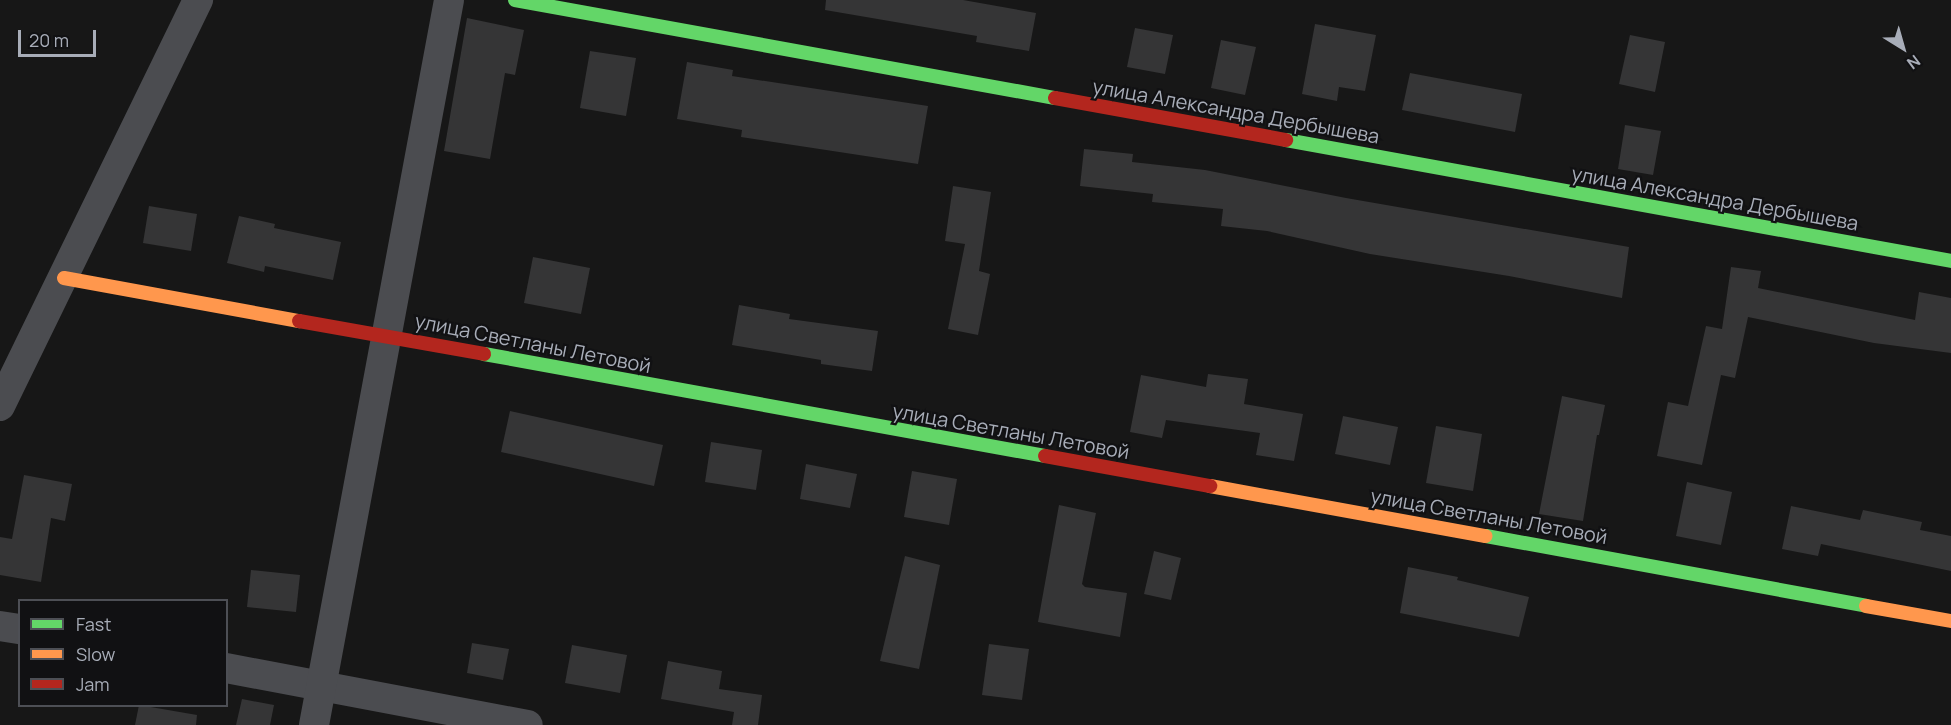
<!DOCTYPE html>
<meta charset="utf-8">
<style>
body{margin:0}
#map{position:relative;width:1951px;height:725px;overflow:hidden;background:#171717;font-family:Manrope,sans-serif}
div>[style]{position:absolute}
.building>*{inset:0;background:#353536}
.street>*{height:30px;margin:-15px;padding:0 15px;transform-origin:15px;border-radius:15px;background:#4b4c50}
.fast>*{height:14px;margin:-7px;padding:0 7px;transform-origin:7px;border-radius:7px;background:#63d668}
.slow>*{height:14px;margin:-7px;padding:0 7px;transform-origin:7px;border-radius:7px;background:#ff974d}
.jam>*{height:14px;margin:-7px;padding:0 7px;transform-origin:7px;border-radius:7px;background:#b3261e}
span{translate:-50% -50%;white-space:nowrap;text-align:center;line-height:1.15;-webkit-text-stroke:4.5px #111113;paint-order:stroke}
.street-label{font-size:20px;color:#a8adb8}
.legend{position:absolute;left:18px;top:599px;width:210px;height:108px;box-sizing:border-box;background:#111113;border:2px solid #4d4f55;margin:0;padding:8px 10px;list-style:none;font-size:18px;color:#a8adb8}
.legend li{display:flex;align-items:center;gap:12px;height:30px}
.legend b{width:30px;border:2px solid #4d4f55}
.north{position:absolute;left:1873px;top:18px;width:60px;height:60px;-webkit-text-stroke:4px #111113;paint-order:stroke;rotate:143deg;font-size:16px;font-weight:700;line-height:24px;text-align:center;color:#a8adb8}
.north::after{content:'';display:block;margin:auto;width:21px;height:27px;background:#a8adb8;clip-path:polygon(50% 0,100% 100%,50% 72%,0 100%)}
.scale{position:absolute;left:18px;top:30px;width:78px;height:27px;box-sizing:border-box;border:3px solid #a8adb8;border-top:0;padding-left:8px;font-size:18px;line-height:21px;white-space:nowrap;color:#a8adb8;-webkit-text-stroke:4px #111113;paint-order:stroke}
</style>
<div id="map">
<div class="building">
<div style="clip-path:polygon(826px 0,963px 0,1036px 13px,1029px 51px,976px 42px,977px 36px,825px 10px)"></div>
<div style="clip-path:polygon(467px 18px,524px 30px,515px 75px,505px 73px,490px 159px,444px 151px)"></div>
<div style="clip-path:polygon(1315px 24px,1376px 35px,1365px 91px,1339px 87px,1337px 101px,1302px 94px)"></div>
<div style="clip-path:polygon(1135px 28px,1173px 35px,1165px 74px,1127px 67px)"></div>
<div style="clip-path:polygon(1630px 35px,1665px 42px,1655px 92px,1619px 84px)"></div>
<div style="clip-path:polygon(1221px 40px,1256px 47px,1245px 95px,1211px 88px)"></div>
<div style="clip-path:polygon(590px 51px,636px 58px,626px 116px,580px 108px)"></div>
<div style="clip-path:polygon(687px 62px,733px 70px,732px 76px,928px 106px,918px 164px,741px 137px,742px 130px,677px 119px)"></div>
<div style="clip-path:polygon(1410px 73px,1522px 94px,1515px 132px,1402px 110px)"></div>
<div style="clip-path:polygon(1625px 125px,1661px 131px,1653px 175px,1618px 169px)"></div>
<div style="clip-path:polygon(1084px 149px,1133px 154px,1132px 162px,1205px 170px,1346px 198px,1629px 247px,1622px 298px,1509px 276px,1370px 254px,1267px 231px,1221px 226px,1223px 209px,1152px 202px,1153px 194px,1080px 186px)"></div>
<div style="clip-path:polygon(953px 186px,991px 192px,979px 271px,990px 274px,978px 335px,948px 329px,965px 244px,945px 241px)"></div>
<div style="clip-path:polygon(149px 206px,197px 214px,191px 251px,143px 243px)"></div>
<div style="clip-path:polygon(239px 216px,275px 224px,274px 228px,341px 242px,333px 280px,265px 266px,264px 272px,227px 263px)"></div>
<div style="clip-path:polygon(533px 257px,590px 268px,581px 314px,524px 303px)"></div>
<div style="clip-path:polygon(1731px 267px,1761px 271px,1758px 288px,1915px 320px,1919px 292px,1951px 298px,1951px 353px,1874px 343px,1748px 317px,1735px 378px,1721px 375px,1702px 465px,1657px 456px,1668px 402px,1688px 406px,1706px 326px,1722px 329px)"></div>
<div style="clip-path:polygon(739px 305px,790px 314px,789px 319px,878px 331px,872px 371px,821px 364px,821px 360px,732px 345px)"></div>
<div style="clip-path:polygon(1208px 374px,1248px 379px,1244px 404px,1303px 414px,1294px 461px,1256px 455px,1260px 433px,1166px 420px,1162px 438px,1130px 432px,1141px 375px,1206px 387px)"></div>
<div style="clip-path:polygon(1562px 396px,1605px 405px,1599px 435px,1597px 435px,1583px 521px,1539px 514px)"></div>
<div style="clip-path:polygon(510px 411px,663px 445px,654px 486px,501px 452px)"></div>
<div style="clip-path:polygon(1343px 416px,1398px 427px,1390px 465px,1335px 454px)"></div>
<div style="clip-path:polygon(1436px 426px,1482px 434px,1473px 491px,1426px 483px)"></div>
<div style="clip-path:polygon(711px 442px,762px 450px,756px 490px,705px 482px)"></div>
<div style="clip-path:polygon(806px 464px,857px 474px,850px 508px,800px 499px)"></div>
<div style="clip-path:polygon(912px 471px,957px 479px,949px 525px,904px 517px)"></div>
<div style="clip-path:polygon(24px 475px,72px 484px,65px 521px,51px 518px,41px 582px,0 575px,0 537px,12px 539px)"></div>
<div style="clip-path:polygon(1687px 482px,1732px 492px,1721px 545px,1676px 536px)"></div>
<div style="clip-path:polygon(1059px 505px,1096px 513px,1082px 584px,1085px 587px,1127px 593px,1120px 637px,1038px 622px)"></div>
<div style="clip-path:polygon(1791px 506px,1860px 520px,1863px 510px,1922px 522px,1920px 530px,1951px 536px,1951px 571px,1821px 544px,1818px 556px,1782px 549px)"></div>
<div style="clip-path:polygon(1154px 551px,1181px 558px,1171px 600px,1144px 594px)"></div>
<div style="clip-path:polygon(905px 556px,940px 565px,919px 669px,880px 661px)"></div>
<div style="clip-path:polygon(1408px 567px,1458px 577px,1457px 580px,1529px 597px,1519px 637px,1400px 613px)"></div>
<div style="clip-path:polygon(251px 570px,300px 575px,296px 612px,247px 607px)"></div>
<div style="clip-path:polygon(472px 643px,509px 649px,503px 680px,467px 673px)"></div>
<div style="clip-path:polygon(989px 644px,1029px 649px,1022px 700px,982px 695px)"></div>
<div style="clip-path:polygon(572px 645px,627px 655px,620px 693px,565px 683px)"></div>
<div style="clip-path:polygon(668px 661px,722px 671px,719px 689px,762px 695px,758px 725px,732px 725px,734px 712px,661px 699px)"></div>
<div style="clip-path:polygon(242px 699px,274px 705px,270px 725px,236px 725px)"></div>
<div style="clip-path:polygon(139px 705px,197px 715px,196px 725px,135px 725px)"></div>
</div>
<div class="street">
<div style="left:0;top:406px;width:452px;rotate:-64deg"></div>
<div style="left:0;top:626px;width:20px;rotate:9deg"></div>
<div style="left:226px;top:668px;width:307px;rotate:10.7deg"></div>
<div style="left:314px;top:725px;width:737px;rotate:-79.45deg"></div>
</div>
<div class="fast">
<div style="left:515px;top:0;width:549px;rotate:10.29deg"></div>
<div style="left:1286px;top:140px;width:676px;rotate:10.31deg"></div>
<div style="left:484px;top:354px;width:570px;rotate:10.3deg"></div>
<div style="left:1486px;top:536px;width:386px;rotate:10.4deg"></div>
</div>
<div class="slow">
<div style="left:64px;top:278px;width:239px;rotate:10.4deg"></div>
<div style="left:1210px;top:486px;width:280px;rotate:10.3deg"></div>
<div style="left:1866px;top:606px;width:86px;rotate:10deg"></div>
</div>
<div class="jam">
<div style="left:1055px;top:98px;width:235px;rotate:10.3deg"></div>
<div style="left:299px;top:321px;width:188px;rotate:10.1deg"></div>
<div style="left:1045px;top:456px;width:168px;rotate:10.3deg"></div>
</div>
<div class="street-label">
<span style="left:1236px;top:111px;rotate:10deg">улица Александра Дербышева</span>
<span style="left:1715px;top:198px;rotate:10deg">улица Александра Дербышева</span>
<span style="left:533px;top:343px;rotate:11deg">улица Светланы Летовой</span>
<span style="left:1011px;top:431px;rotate:10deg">улица Светланы Летовой</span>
<span style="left:1489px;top:516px;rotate:10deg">улица Светланы Летовой</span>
</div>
<ul class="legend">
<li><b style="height:8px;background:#63d668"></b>Fast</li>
<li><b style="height:8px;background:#ff974d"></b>Slow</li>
<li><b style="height:8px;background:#b3261e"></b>Jam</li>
</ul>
<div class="north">N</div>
<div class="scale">20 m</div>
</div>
